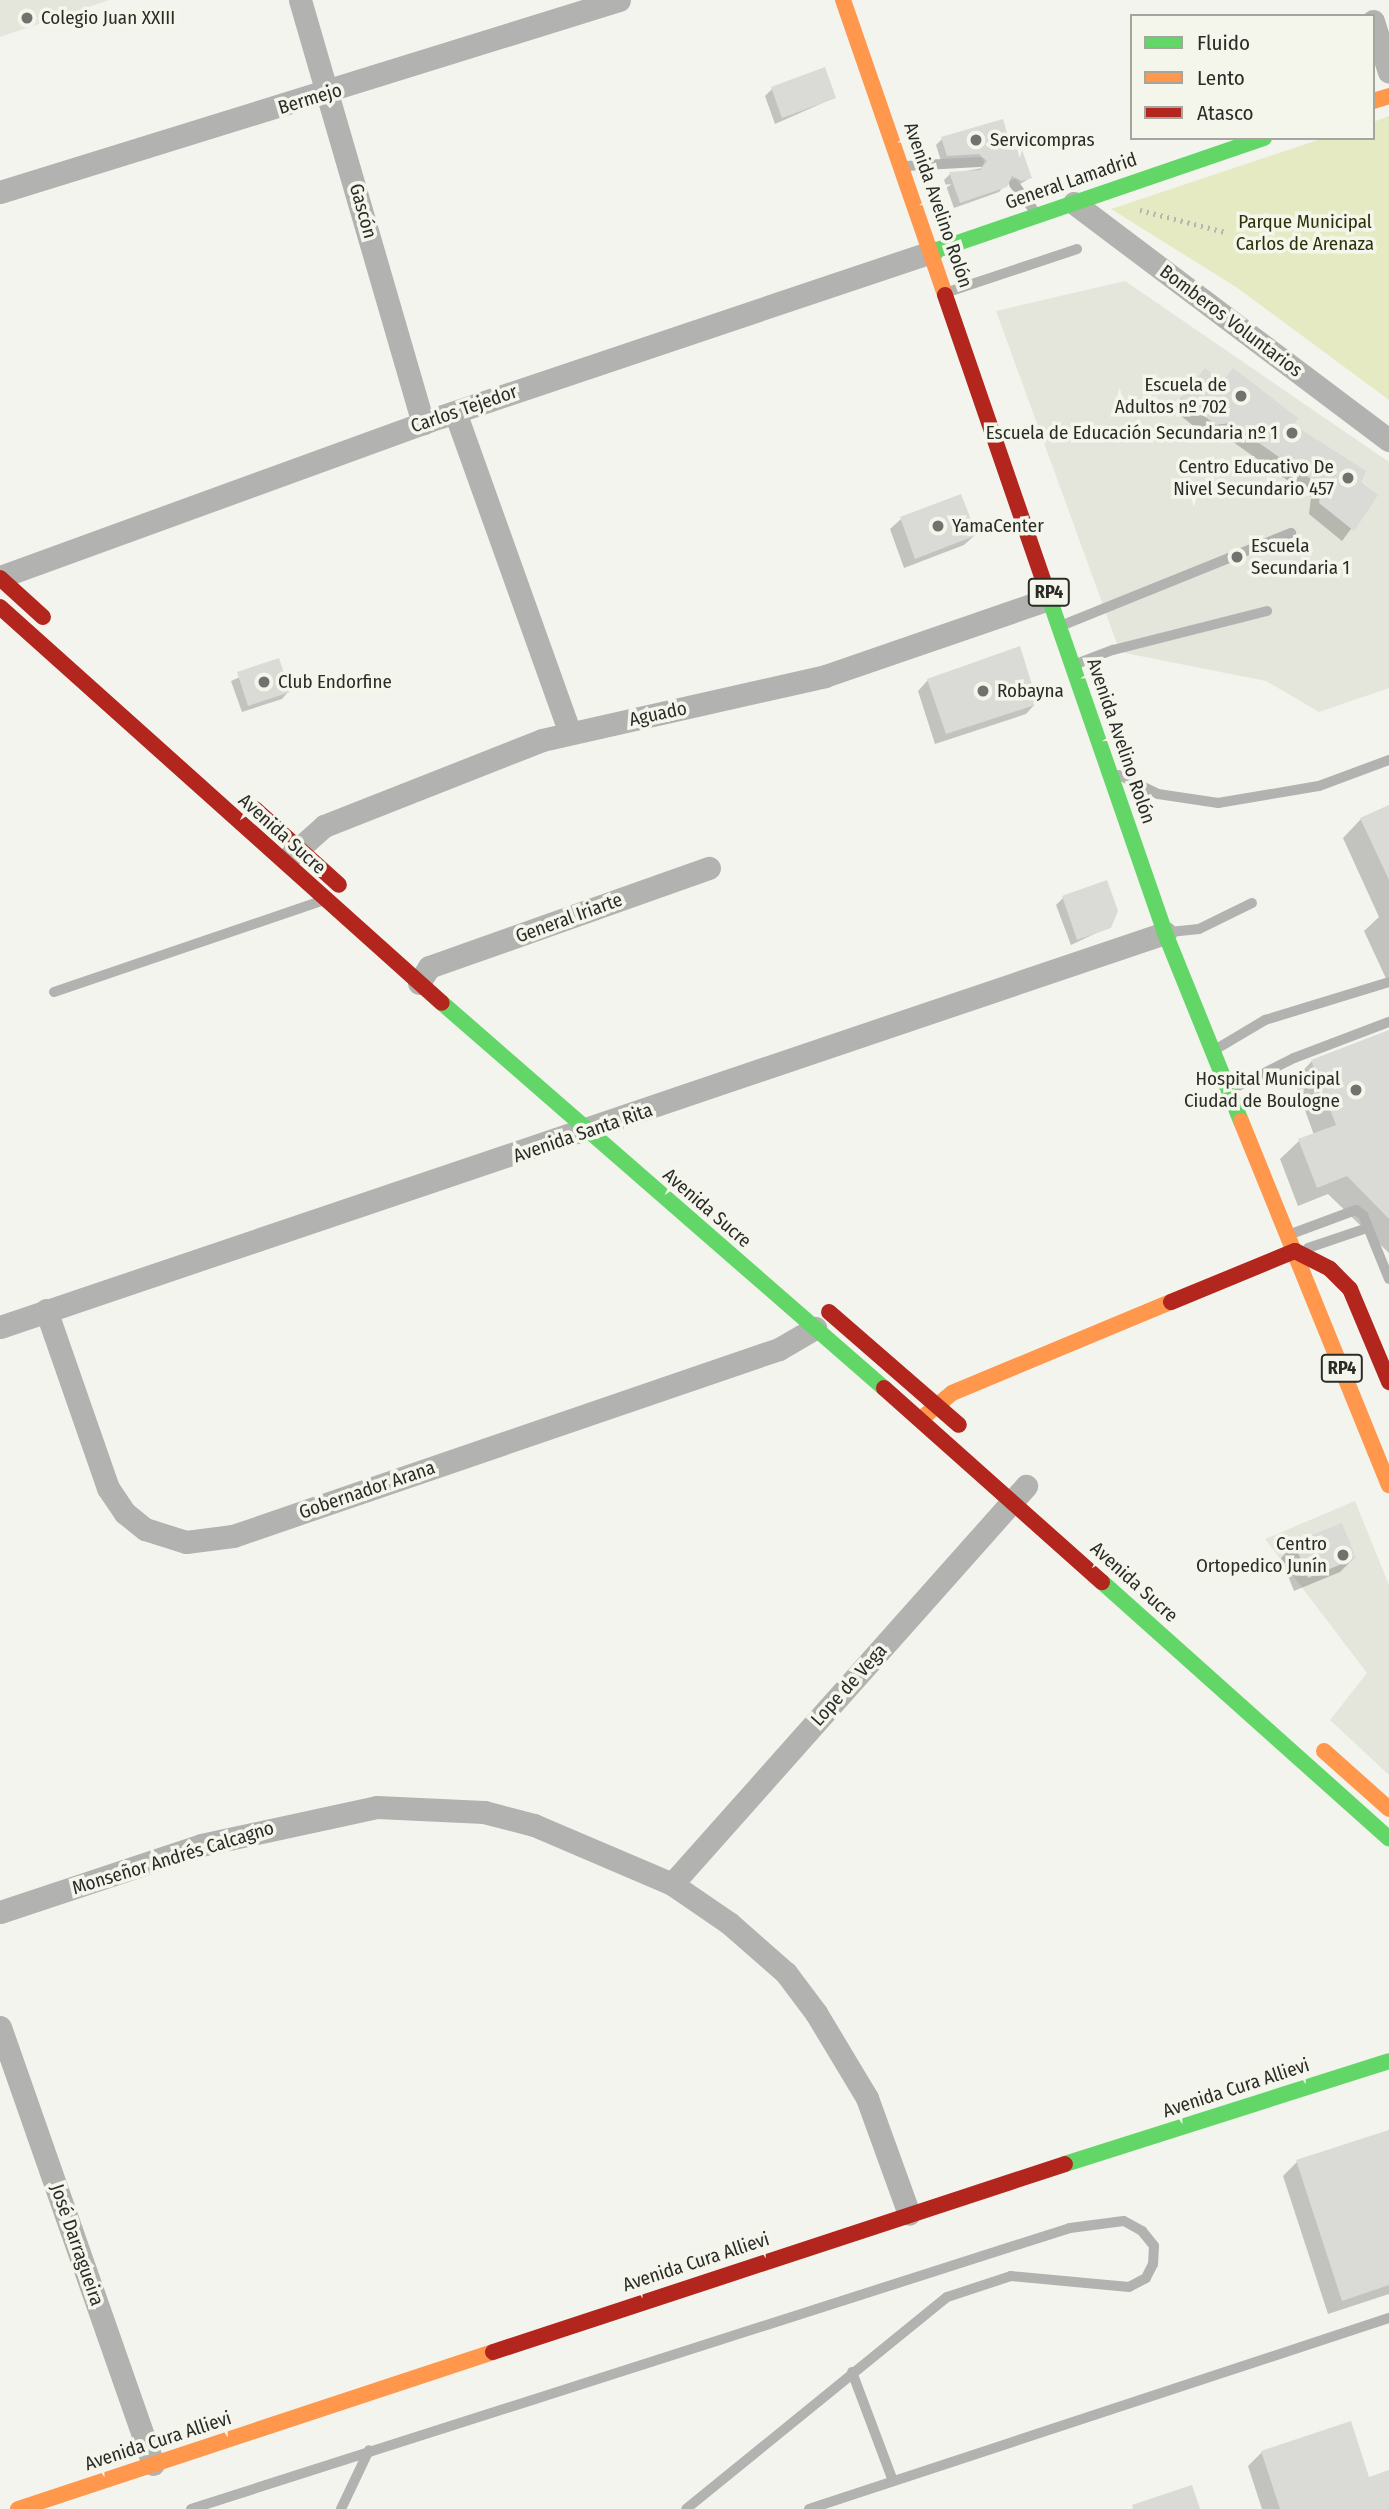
<!DOCTYPE html>
<meta charset="utf-8">
<style>
body{margin:0}
#map{position:relative;width:1389px;height:2509px;overflow:hidden;background:#f3f4ee;font-family:"Fira Sans Condensed",sans-serif}
div>[style]{position:absolute}
.built>*{inset:0;background:#e4e6db}
.green>*{inset:0;background:#e5eac3}
.shadow>*{inset:0;background:#0003}
.building>*{inset:0;background:#dadad6}
.path>*{height:4.5px;margin-top:-2.25px;transform-origin:0;background:repeating-linear-gradient(90deg,#b5b5b2 0 2px,transparent 0 7px)}
.lane>*{height:10px;margin:-5px;padding:0 5px;transform-origin:5px;border-radius:5px;background:#b2b3b1}
.street>*{height:23px;margin:-11.5px;padding:0 11.5px;transform-origin:11.5px;border-radius:11.5px;background:#b2b3b1}
.fast>*{height:16px;margin:-8px;padding:0 8px;transform-origin:8px;border-radius:8px;background:#63d668}
.slow>*{height:16px;margin:-8px;padding:0 8px;transform-origin:8px;border-radius:8px;background:#ff974d}
.jam>*{height:16px;margin:-8px;padding:0 8px;transform-origin:8px;border-radius:8px;background:#b3261e}
.dots>*{width:19px;height:19px;translate:-50% -50%;box-sizing:border-box;border:4px solid #f4f6ec;border-radius:50%}
span{translate:-50% -50%;white-space:nowrap;text-align:center;line-height:1.15;-webkit-text-stroke:7px #f4f6ec;paint-order:stroke}
.shield-label span{padding:2px 5px;background:#f4f6ec;border:2px solid;border-radius:5px;-webkit-text-stroke-width:0}
.shield-label{font-size:18px;color:#2b2c28;font-weight:700}
.poi-label{font-size:19px;color:#2b2c28}
.left{translate:0 -50%;text-align:left}
.right{translate:-100% -50%;text-align:right}
.street-label{font-size:19px;color:#2b2c28}
.park-label{font-size:19px;color:#2d3107}
.legend{position:absolute;left:1130px;top:14px;width:245px;height:126px;box-sizing:border-box;background:#f4f6ec;border:2px solid #a4a59e;margin:0;padding:9px 12px;list-style:none;font-size:21px;color:#2b2c28}
.legend li{display:flex;align-items:center;gap:14px;height:35px}
.legend b{width:35px;border:2px solid #a4a59e}
</style>
<div id="map">
<div class="built">
<div style="clip-path:polygon(0 0,109px 0,0 37px)"></div>
<div style="clip-path:polygon(1125px 281px,1389px 462px,1389px 688px,1319px 712px,1266px 681px,1120px 652px,996px 311px)"></div>
<div style="clip-path:polygon(1355px 1501px,1389px 1585px,1389px 1775px,1330px 1720px,1367px 1673px,1265px 1539px)"></div>
</div>
<div class="green">
<div style="clip-path:polygon(1389px 116px,1389px 400px,1236px 287px,1111px 209px,1324px 138px,1373px 138px,1373px 122px)"></div>
</div>
<div class="shadow">
<div style="clip-path:polygon(772px 89px,834px 98px,775px 124px,765px 96px)"></div>
<div style="clip-path:polygon(942px 139px,1011px 152px,1030px 178px,1015px 187px,1007px 182px,999px 192px,954px 208px,944px 180px,950px 174px,982px 168px,973px 159px,941px 161px,936px 145px)"></div>
<div style="clip-path:polygon(1205px 370px,1292px 426px,1376px 495px,1342px 541px,1309px 514px,1311px 497px,1219px 432px,1205px 435px,1172px 409px)"></div>
<div style="clip-path:polygon(960px 496px,975px 535px,964px 545px,904px 568px,890px 529px,901px 519px)"></div>
<div style="clip-path:polygon(278px 660px,288px 692px,282px 699px,242px 712px,231px 681px)"></div>
<div style="clip-path:polygon(928px 680px,1036px 703px,1026px 714px,935px 744px,918px 691px)"></div>
<div style="clip-path:polygon(1389px 806px,1389px 985px,1364px 931px,1379px 917px,1343px 838px,1361px 819px)"></div>
<div style="clip-path:polygon(1063px 898px,1109px 927px,1071px 945px,1056px 905px)"></div>
<div style="clip-path:polygon(1389px 1032px,1389px 1253px,1328px 1194px,1298px 1206px,1280px 1159px,1299px 1141px,1314px 1135px,1294px 1080px,1312px 1061px)"></div>
<div style="clip-path:polygon(1295px 1544px,1354px 1558px,1340px 1572px,1294px 1591px,1281px 1558px)"></div>
<div style="clip-path:polygon(1389px 2132px,1389px 2294px,1328px 2314px,1283px 2176px,1297px 2162px)"></div>
<div style="clip-path:polygon(1262px 2452px,1368px 2479px,1389px 2472px,1389px 2509px,1262px 2509px,1248px 2466px)"></div>
</div>
<div class="building">
<div style="clip-path:polygon(825px 67px,836px 98px,782px 118px,771px 87px)"></div>
<div style="clip-path:polygon(1003px 119px,1012px 150px,1021px 147px,1032px 178px,1022px 181px,1012px 176px,1007px 187px,960px 203px,949px 172px,980px 170px,987px 161px,979px 154px,947px 156px,941px 137px)"></div>
<div style="clip-path:polygon(1205px 368px,1222px 382px,1233px 368px,1298px 418px,1294px 425px,1366px 471px,1361px 483px,1378px 495px,1354px 531px,1319px 503px,1321px 486px,1230px 423px,1216px 425px,1181px 398px)"></div>
<div style="clip-path:polygon(961px 494px,977px 535px,915px 559px,900px 517px)"></div>
<div style="clip-path:polygon(1020px 646px,1038px 704px,946px 734px,927px 679px)"></div>
<div style="clip-path:polygon(279px 658px,290px 692px,248px 706px,237px 672px)"></div>
<div style="clip-path:polygon(1389px 805px,1389px 880px,1360px 818px)"></div>
<div style="clip-path:polygon(1107px 880px,1118px 911px,1111px 928px,1077px 940px,1062px 896px)"></div>
<div style="clip-path:polygon(1389px 1030px,1389px 1219px,1347px 1176px,1317px 1188px,1298px 1139px,1336px 1125px,1311px 1060px)"></div>
<div style="clip-path:polygon(1342px 1523px,1356px 1558px,1308px 1578px,1294px 1542px)"></div>
<div style="clip-path:polygon(1389px 2130px,1389px 2285px,1342px 2301px,1296px 2160px)"></div>
<div style="clip-path:polygon(1351px 2421px,1369px 2477px,1389px 2470px,1389px 2509px,1280px 2509px,1261px 2451px)"></div>
<div style="clip-path:polygon(1192px 2485px,1200px 2509px,1133px 2509px,1132px 2505px)"></div>
</div>
<div class="path">
<div style="left:1140px;top:210px;width:88px;rotate:14.5deg"></div>
</div>
<div class="lane">
<div style="left:906px;top:166px;width:73px;rotate:-3.1deg"></div>
<div style="left:1014px;top:184px;width:36px;rotate:53deg"></div>
<div style="left:948px;top:292px;width:136px;rotate:-18.4deg"></div>
<div style="left:1063px;top:625px;width:246px;rotate:-22deg"></div>
<div style="left:1076px;top:664px;width:40px;rotate:-21deg"></div>
<div style="left:1113px;top:650px;width:159px;rotate:-14.2deg"></div>
<div style="left:1119px;top:775px;width:43px;rotate:26deg"></div>
<div style="left:1158px;top:794px;width:61px;rotate:8.5deg"></div>
<div style="left:1218px;top:803px;width:102px;rotate:-9.6deg"></div>
<div style="left:1319px;top:786px;width:75px;rotate:-20.4deg"></div>
<div style="left:1170px;top:932px;width:29px;rotate:-6deg"></div>
<div style="left:1199px;top:929px;width:59px;rotate:-26.1deg"></div>
<div style="left:54px;top:992px;width:280px;rotate:-18.8deg"></div>
<div style="left:1218px;top:1048px;width:55px;rotate:-30.8deg"></div>
<div style="left:1265px;top:1020px;width:130px;rotate:-17deg"></div>
<div style="left:1234px;top:1088px;width:67px;rotate:-26.6deg"></div>
<div style="left:1294px;top:1058px;width:102px;rotate:-20.8deg"></div>
<div style="left:1291px;top:1234px;width:69px;rotate:-20.3deg"></div>
<div style="left:1356px;top:1210px;width:9px;rotate:36deg"></div>
<div style="left:1363px;top:1215px;width:69px;rotate:67.9deg"></div>
<div style="left:1308px;top:1248px;width:62px;rotate:-18.7deg"></div>
<div style="left:852px;top:2372px;width:116px;rotate:69.4deg"></div>
<div style="left:191px;top:2509px;width:923px;rotate:-17.73deg"></div>
<div style="left:1070px;top:2228px;width:54px;rotate:-7.4deg"></div>
<div style="left:1124px;top:2221px;width:21px;rotate:29deg"></div>
<div style="left:1142px;top:2231px;width:19px;rotate:51deg"></div>
<div style="left:1154px;top:2246px;width:18px;rotate:93deg"></div>
<div style="left:1153px;top:2264px;width:16px;rotate:117deg"></div>
<div style="left:1146px;top:2278px;width:19px;rotate:152deg"></div>
<div style="left:1129px;top:2287px;width:119px;rotate:-174.7deg"></div>
<div style="left:1011px;top:2276px;width:67px;rotate:161.8deg"></div>
<div style="left:947px;top:2297px;width:336px;rotate:140.9deg"></div>
<div style="left:341px;top:2509px;width:65px;rotate:-64.6deg"></div>
<div style="left:809px;top:2509px;width:611px;rotate:-18.23deg"></div>
</div>
<div class="street">
<div style="left:300px;top:0;width:441px;rotate:73.8deg"></div>
<div style="left:1373px;top:21px;width:53px;rotate:72.6deg"></div>
<div style="left:0;top:192px;width:648px;rotate:-17.23deg"></div>
<div style="left:1074px;top:203px;width:394px;rotate:37deg"></div>
<div style="left:455px;top:412px;width:341px;rotate:70.3deg"></div>
<div style="left:0;top:577px;width:468px;rotate:-20deg"></div>
<div style="left:440px;top:417px;width:518px;rotate:-18.57deg"></div>
<div style="left:287px;top:859px;width:50px;rotate:-41.7deg"></div>
<div style="left:324px;top:826px;width:234px;rotate:-21.5deg"></div>
<div style="left:542px;top:740px;width:290px;rotate:-12.7deg"></div>
<div style="left:825px;top:676px;width:239px;rotate:-19deg"></div>
<div style="left:419px;top:983px;width:19px;rotate:-58deg"></div>
<div style="left:429px;top:967px;width:297px;rotate:-19.5deg"></div>
<div style="left:46px;top:1310px;width:188px;rotate:70.8deg"></div>
<div style="left:108px;top:1488px;width:30px;rotate:56deg"></div>
<div style="left:125px;top:1513px;width:26px;rotate:39deg"></div>
<div style="left:145px;top:1529px;width:43px;rotate:17.6deg"></div>
<div style="left:186px;top:1542px;width:47px;rotate:-7.3deg"></div>
<div style="left:233px;top:1536px;width:577px;rotate:-18.91deg"></div>
<div style="left:779px;top:1349px;width:42px;rotate:-30.3deg"></div>
<div style="left:0;top:1327px;width:1230px;rotate:-18.69deg"></div>
<div style="left:672px;top:1884px;width:533px;rotate:-48.35deg"></div>
<div style="left:0;top:1912px;width:212px;rotate:-18.4deg"></div>
<div style="left:201px;top:1845px;width:180px;rotate:-12.2deg"></div>
<div style="left:377px;top:1807px;width:107px;rotate:2.7deg"></div>
<div style="left:484px;top:1812px;width:52px;rotate:14.6deg"></div>
<div style="left:534px;top:1825px;width:150px;rotate:23.1deg"></div>
<div style="left:672px;top:1884px;width:69px;rotate:34.4deg"></div>
<div style="left:729px;top:1923px;width:76px;rotate:41.3deg"></div>
<div style="left:786px;top:1973px;width:50px;rotate:53.1deg"></div>
<div style="left:816px;top:2013px;width:99px;rotate:59deg"></div>
<div style="left:867px;top:2098px;width:123px;rotate:70.1deg"></div>
<div style="left:0;top:2027px;width:463px;rotate:70.7deg"></div>
</div>
<div class="fast">
<div style="left:931px;top:252px;width:352px;rotate:-18.9deg"></div>
<div style="left:1047px;top:592px;width:361px;rotate:70.9deg"></div>
<div style="left:1165px;top:933px;width:203px;rotate:68deg"></div>
<div style="left:442px;top:1003px;width:586px;rotate:41.06deg"></div>
<div style="left:1102px;top:1582px;width:385px;rotate:41.8deg"></div>
<div style="left:1065px;top:2164px;width:340px;rotate:-17.6deg"></div>
</div>
<div class="slow">
<div style="left:843px;top:0;width:312px;rotate:70.9deg"></div>
<div style="left:1373px;top:101px;width:17px;rotate:-17deg"></div>
<div style="left:1241px;top:1121px;width:393px;rotate:67.9deg"></div>
<div style="left:921px;top:1419px;width:40px;rotate:-40deg"></div>
<div style="left:952px;top:1393px;width:237px;rotate:-22.6deg"></div>
<div style="left:1324px;top:1751px;width:87px;rotate:41.7deg"></div>
<div style="left:18px;top:2509px;width:500px;rotate:-18.29deg"></div>
</div>
<div class="jam">
<div style="left:945px;top:295px;width:314px;rotate:71deg"></div>
<div style="left:0;top:578px;width:58px;rotate:42.2deg"></div>
<div style="left:0;top:607px;width:593px;rotate:41.86deg"></div>
<div style="left:255px;top:809px;width:113px;rotate:42.1deg"></div>
<div style="left:1295px;top:1251px;width:39px;rotate:27deg"></div>
<div style="left:1330px;top:1269px;width:28px;rotate:45deg"></div>
<div style="left:1350px;top:1289px;width:101px;rotate:67.2deg"></div>
<div style="left:1171px;top:1302px;width:134px;rotate:-22.4deg"></div>
<div style="left:829px;top:1312px;width:172px;rotate:41deg"></div>
<div style="left:884px;top:1388px;width:292px;rotate:41.7deg"></div>
<div style="left:493px;top:2352px;width:602px;rotate:-18.19deg"></div>
</div>
<div class="dots">
<div style="left:27px;top:18px;background:#71726d"></div>
<div style="left:976px;top:140px;background:#71726d"></div>
<div style="left:1241px;top:396px;background:#71726d"></div>
<div style="left:1292px;top:433px;background:#71726d"></div>
<div style="left:1348px;top:478px;background:#71726d"></div>
<div style="left:938px;top:526px;background:#71726d"></div>
<div style="left:1237px;top:557px;background:#71726d"></div>
<div style="left:264px;top:682px;background:#71726d"></div>
<div style="left:983px;top:691px;background:#71726d"></div>
<div style="left:1356px;top:1090px;background:#71726d"></div>
<div style="left:1343px;top:1555px;background:#71726d"></div>
</div>
<div class="shield-label">
<span style="left:1049px;top:592px">RP4</span>
<span style="left:1342px;top:1368px">RP4</span>
</div>
<div class="poi-label">
<span class="left" style="left:41px;top:18px">Colegio Juan XXIII</span>
<span class="left" style="left:990px;top:140px">Servicompras</span>
<span class="right" style="left:1227px;top:396px">Escuela de<br>Adultos nº 702</span>
<span class="right" style="left:1278px;top:433px">Escuela de Educación Secundaria nº 1</span>
<span class="right" style="left:1334px;top:478px">Centro Educativo De<br>Nivel Secundario 457</span>
<span class="left" style="left:952px;top:526px">YamaCenter</span>
<span class="left" style="left:1251px;top:557px">Escuela<br>Secundaria 1</span>
<span class="left" style="left:278px;top:682px">Club Endorfine</span>
<span class="left" style="left:997px;top:691px">Robayna</span>
<span class="right" style="left:1340px;top:1090px">Hospital Municipal<br>Ciudad de Boulogne</span>
<span class="right" style="left:1327px;top:1555px">Centro<br>Ortopedico Junín</span>
</div>
<div class="street-label">
<span style="left:310px;top:99px;rotate:-17deg">Bermejo</span>
<span style="left:1071px;top:181px;rotate:-19deg">General Lamadrid</span>
<span style="left:938px;top:205px;rotate:71deg">Avenida Avelino Rolón</span>
<span style="left:363px;top:211px;rotate:74deg">Gascón</span>
<span style="left:1231px;top:321px;rotate:37deg">Bomberos Voluntarios</span>
<span style="left:464px;top:409px;rotate:-19deg">Carlos Tejedor</span>
<span style="left:658px;top:714px;rotate:-12deg">Aguado</span>
<span style="left:1121px;top:741px;rotate:71deg">Avenida Avelino Rolón</span>
<span style="left:282px;top:834px;rotate:42deg">Avenida Sucre</span>
<span style="left:569px;top:918px;rotate:-20deg">General Iriarte</span>
<span style="left:583px;top:1133px;rotate:-19deg">Avenida Santa Rita</span>
<span style="left:707px;top:1208px;rotate:41deg">Avenida Sucre</span>
<span style="left:367px;top:1490px;rotate:-19deg">Gobernador Arana</span>
<span style="left:1134px;top:1582px;rotate:42deg">Avenida Sucre</span>
<span style="left:849px;top:1685px;rotate:-48deg">Lope de Vega</span>
<span style="left:173px;top:1858px;rotate:-17deg">Monseñor Andrés Calcagno</span>
<span style="left:1236px;top:2088px;rotate:-18deg">Avenida Cura Allievi</span>
<span style="left:77px;top:2245px;rotate:71deg">José Darragueira</span>
<span style="left:696px;top:2262px;rotate:-18deg">Avenida Cura Allievi</span>
<span style="left:158px;top:2441px;rotate:-18deg">Avenida Cura Allievi</span>
</div>
<div class="park-label">
<span style="left:1305px;top:233px">Parque Municipal<br>Carlos de Arenaza</span>
</div>
<ul class="legend">
<li><b style="height:9px;background:#63d668"></b>Fluido</li>
<li><b style="height:9px;background:#ff974d"></b>Lento</li>
<li><b style="height:9px;background:#b3261e"></b>Atasco</li>
</ul>
</div>
